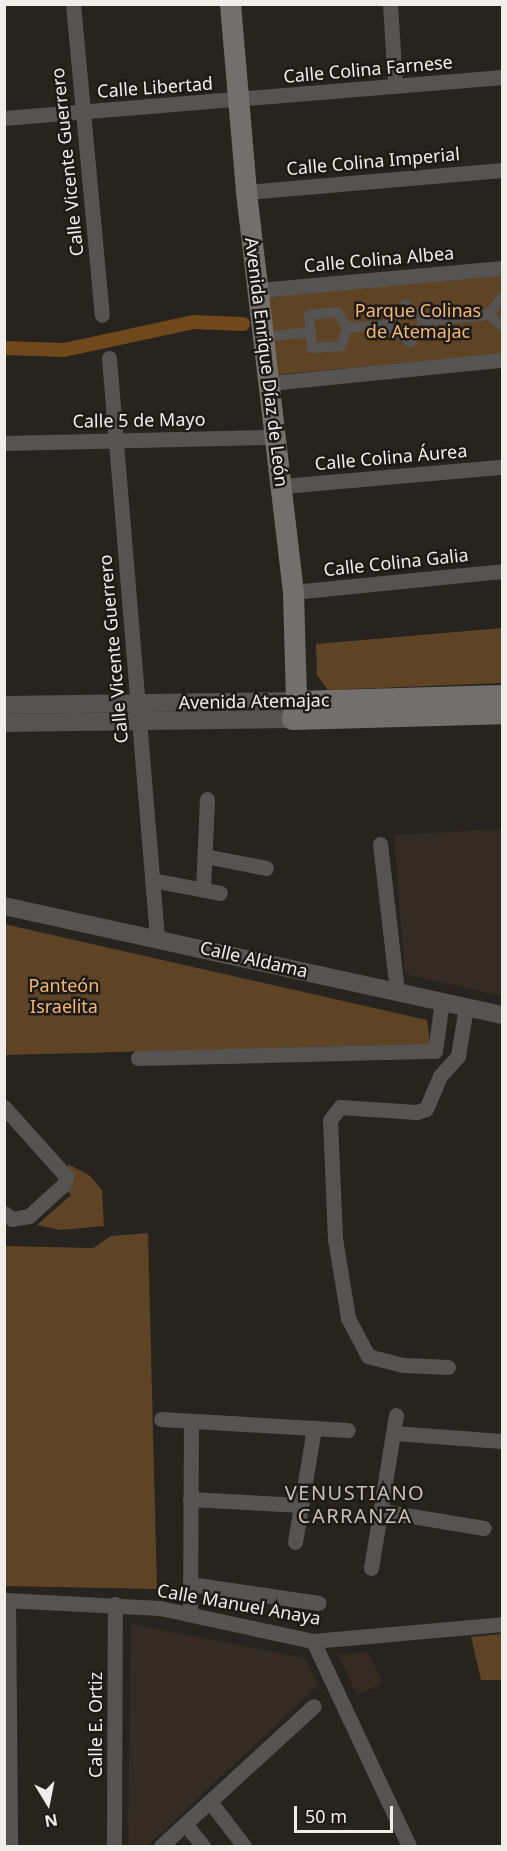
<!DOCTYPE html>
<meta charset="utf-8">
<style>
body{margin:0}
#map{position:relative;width:507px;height:1851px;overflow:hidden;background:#272420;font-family:"Noto Sans",sans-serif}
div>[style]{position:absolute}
.built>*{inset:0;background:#342c24}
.green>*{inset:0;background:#5f4325}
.canal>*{height:14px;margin:-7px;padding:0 7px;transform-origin:7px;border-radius:7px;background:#6f481b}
.pedestrian>*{height:10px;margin:-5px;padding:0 5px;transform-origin:5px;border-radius:5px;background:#565452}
.minor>*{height:15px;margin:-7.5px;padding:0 7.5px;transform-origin:7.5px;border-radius:7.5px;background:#565452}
.tertiary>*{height:18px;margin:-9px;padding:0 9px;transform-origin:9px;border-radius:9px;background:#565452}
.secondary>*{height:21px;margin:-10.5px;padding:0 10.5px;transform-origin:10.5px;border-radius:10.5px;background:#726f6c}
span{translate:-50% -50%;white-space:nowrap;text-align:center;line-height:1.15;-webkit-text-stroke:5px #1e1a17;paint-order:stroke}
.street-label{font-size:18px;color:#f0edeb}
.park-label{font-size:18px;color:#f6b876}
.neighbourhood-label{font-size:20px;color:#c5c0bb;letter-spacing:1.5px}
.frame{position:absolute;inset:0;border:6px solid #f0edeb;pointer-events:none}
.north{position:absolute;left:18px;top:1773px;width:60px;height:60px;-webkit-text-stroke:4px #1e1a17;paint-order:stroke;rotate:170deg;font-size:16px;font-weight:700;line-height:24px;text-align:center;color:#f0edeb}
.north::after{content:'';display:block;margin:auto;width:21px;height:27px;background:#f0edeb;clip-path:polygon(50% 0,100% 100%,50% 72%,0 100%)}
.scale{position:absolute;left:294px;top:1806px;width:99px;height:27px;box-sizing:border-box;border:3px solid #f0edeb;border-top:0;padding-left:8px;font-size:18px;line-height:21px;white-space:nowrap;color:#f0edeb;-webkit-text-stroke:4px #1e1a17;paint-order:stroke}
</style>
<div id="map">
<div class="built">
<div style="clip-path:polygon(502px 829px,502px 996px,405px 974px,394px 835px)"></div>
<div style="clip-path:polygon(131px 1624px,305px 1658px,318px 1685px,147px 1846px,128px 1846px)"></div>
<div style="clip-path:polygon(368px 1652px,383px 1683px,357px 1695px,338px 1655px)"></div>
</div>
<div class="green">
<div style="clip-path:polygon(502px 272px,502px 354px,273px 375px,266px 295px)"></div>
<div style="clip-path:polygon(502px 628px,502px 683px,328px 690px,317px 675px,316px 644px)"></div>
<div style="clip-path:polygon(4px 924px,427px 1020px,430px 1044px,5px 1055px)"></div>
<div style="clip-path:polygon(68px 1164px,90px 1176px,102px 1190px,104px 1226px,60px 1230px,37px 1225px,71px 1195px,64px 1188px,69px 1178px)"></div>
<div style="clip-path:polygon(148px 1233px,157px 1589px,5px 1586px,5px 1246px,93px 1248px,111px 1236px)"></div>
<div style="clip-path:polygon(502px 1634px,502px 1680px,481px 1680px,471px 1637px)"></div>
</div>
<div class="canal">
<div style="left:4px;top:348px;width:60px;rotate:1.9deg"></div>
<div style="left:64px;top:350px;width:132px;rotate:-12.2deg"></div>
<div style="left:193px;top:322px;width:50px;rotate:2.3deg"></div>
</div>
<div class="pedestrian">
<div style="left:502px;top:297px;width:22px;rotate:126deg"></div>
<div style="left:489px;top:315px;width:17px;rotate:40deg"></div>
<div style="left:405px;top:305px;width:26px;rotate:37deg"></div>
<div style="left:426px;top:321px;width:26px;rotate:127deg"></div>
<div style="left:410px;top:342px;width:27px;rotate:-141deg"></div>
<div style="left:389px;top:325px;width:26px;rotate:-51deg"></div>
<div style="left:337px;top:312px;width:19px;rotate:58deg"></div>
<div style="left:347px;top:328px;width:19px;rotate:108deg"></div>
<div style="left:341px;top:346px;width:29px;rotate:176deg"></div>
<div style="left:312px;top:348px;width:33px;rotate:-95deg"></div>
<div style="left:309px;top:315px;width:28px;rotate:-6deg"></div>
<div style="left:426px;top:321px;width:63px;rotate:-5.4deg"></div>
<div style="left:347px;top:328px;width:42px;rotate:-4.1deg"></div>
<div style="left:263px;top:337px;width:48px;rotate:-5.9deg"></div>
</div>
<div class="minor">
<div style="left:73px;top:4px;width:312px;rotate:84.7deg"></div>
<div style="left:390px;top:4px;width:82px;rotate:86.5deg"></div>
<div style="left:4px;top:118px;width:500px;rotate:-4.7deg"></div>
<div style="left:246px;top:192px;width:257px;rotate:-4.9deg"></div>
<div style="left:259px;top:290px;width:244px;rotate:-5.2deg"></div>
<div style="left:109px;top:358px;width:581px;rotate:85.26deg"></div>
<div style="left:270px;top:383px;width:233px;rotate:-5.7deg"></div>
<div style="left:4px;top:443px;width:271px;rotate:-1.3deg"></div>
<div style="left:283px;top:486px;width:220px;rotate:-5deg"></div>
<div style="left:293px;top:592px;width:210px;rotate:-5.7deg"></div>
<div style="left:380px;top:844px;width:148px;rotate:83.4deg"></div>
<div style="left:205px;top:856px;width:62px;rotate:11.1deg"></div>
<div style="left:152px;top:880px;width:69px;rotate:10.8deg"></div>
<div style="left:203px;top:890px;width:91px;rotate:-87.5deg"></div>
<div style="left:138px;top:1058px;width:297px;rotate:-1.4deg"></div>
<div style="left:435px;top:1051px;width:50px;rotate:-82deg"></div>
<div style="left:4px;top:1107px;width:93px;rotate:48.1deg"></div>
<div style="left:66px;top:1176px;width:8px;rotate:104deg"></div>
<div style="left:64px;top:1184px;width:47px;rotate:137.6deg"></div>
<div style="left:29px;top:1216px;width:17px;rotate:170deg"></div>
<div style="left:12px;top:1219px;width:10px;rotate:-143deg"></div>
<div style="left:448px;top:1367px;width:45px;rotate:-177.5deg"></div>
<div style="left:403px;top:1365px;width:36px;rotate:-166deg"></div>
<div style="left:368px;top:1356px;width:43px;rotate:-117.8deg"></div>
<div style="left:348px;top:1318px;width:80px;rotate:-99.3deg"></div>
<div style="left:335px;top:1239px;width:119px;rotate:-92.4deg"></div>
<div style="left:330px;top:1120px;width:16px;rotate:-52deg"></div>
<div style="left:340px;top:1107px;width:77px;rotate:3.7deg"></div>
<div style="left:417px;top:1112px;width:9px;rotate:-18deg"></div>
<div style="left:426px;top:1109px;width:36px;rotate:-67deg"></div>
<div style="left:440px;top:1076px;width:27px;rotate:-48deg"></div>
<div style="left:458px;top:1056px;width:50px;rotate:-80.7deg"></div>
<div style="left:161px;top:1419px;width:187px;rotate:3.4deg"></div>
<div style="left:394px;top:1433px;width:108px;rotate:4.2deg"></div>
<div style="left:190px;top:1499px;width:111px;rotate:3.1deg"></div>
<div style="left:381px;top:1511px;width:104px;rotate:9.4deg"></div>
<div style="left:295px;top:1542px;width:116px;rotate:-80.5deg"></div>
<div style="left:371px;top:1568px;width:155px;rotate:-80.7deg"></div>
<div style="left:190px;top:1584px;width:130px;rotate:8.4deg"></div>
<div style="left:4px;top:1600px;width:156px;rotate:2.9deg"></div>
<div style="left:160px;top:1608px;width:157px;rotate:12.2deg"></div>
<div style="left:313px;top:1641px;width:190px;rotate:-5.1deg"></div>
<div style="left:8px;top:1600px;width:246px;rotate:89.5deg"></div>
<div style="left:190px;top:1614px;width:193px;rotate:-89.7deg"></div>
<div style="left:313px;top:1641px;width:226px;rotate:64.9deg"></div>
<div style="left:211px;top:1803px;width:54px;rotate:52.5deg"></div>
<div style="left:186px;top:1825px;width:27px;rotate:51deg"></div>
<div style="left:114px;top:1846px;width:242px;rotate:-89.8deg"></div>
<div style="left:161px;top:1846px;width:207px;rotate:-42.5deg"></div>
</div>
<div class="tertiary">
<div style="left:4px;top:705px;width:292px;rotate:-0.8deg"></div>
<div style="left:4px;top:723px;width:288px;rotate:-0.8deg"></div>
<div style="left:4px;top:906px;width:510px;rotate:12.35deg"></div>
</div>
<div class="secondary">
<div style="left:230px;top:4px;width:189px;rotate:85.1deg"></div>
<div style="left:246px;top:192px;width:403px;rotate:83.3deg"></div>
<div style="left:293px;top:592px;width:109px;rotate:88.4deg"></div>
<div style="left:296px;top:701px;width:18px;rotate:103deg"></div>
<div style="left:292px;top:719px;width:210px;rotate:-1.6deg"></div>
<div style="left:296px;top:701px;width:206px;rotate:-1.7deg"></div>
</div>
<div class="street-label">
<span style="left:368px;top:69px;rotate:-5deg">Calle Colina Farnese</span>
<span style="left:155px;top:87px;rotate:-4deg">Calle Libertad</span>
<span style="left:373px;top:161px;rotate:-5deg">Calle Colina Imperial</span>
<span style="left:67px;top:162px;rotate:-96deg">Calle Vicente Guerrero</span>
<span style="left:379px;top:259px;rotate:-5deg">Calle Colina Albea</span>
<span style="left:267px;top:362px;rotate:83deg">Avenida Enrique Díaz de León</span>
<span style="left:139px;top:420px;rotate:-1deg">Calle 5 de Mayo</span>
<span style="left:391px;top:457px;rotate:-5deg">Calle Colina Áurea</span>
<span style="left:396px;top:562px;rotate:-6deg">Calle Colina Galia</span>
<span style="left:113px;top:649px;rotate:-95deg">Calle Vicente Guerrero</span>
<span style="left:254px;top:701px;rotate:-1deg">Avenida Atemajac</span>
<span style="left:254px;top:959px;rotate:13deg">Calle Aldama</span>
<span style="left:239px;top:1604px;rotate:10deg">Calle Manuel Anaya</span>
<span style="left:95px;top:1725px;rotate:-90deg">Calle E. Ortiz</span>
</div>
<div class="park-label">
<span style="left:418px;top:321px">Parque Colinas<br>de Atemajac</span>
<span style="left:64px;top:996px">Panteón<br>Israelita</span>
</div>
<div class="neighbourhood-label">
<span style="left:355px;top:1504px">VENUSTIANO<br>CARRANZA</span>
</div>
<div class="frame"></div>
<div class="north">N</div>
<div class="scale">50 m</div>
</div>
